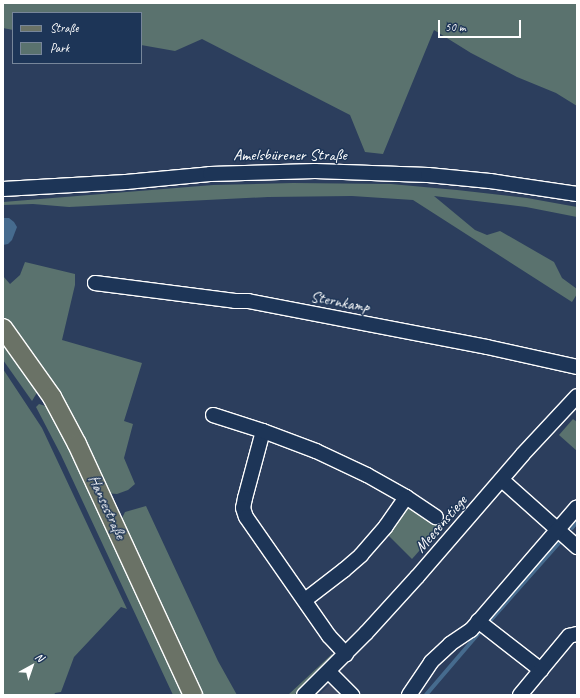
<!DOCTYPE html>
<meta charset="utf-8">
<style>
body{margin:0}
#map{position:relative;width:580px;height:698px;overflow:hidden;background:#2c3e5d;font-family:Caveat,sans-serif}
div>[style]{position:absolute}
.built>*{inset:0;background:#3e4964}
.green>*{inset:0;background:#5a726e}
.water>*{inset:0;background:#466b8e}
.stream>*{height:3.5px;margin:-1.75px;padding:0 1.75px;transform-origin:1.75px;border-radius:1.75px;background:#466b8e}
.roads{filter:drop-shadow(1px 0 #fff) drop-shadow(-1px 0 #fff) drop-shadow(0 1px #fff) drop-shadow(0 -1px #fff)}
.minor>*{height:14px;margin:-7px;padding:0 7px;transform-origin:7px;border-radius:7px;background:#1d3557}
.major>*{height:18px;margin:-9px;padding:0 9px;transform-origin:9px;border-radius:9px;background:#6a7266}
span{translate:-50% -50%;white-space:nowrap;text-align:center;line-height:1.15;-webkit-text-stroke:3px #1d3557;paint-order:stroke}
.street-label{font-size:16px;color:#fff}
.frame{position:absolute;inset:0;border:4px solid #fff;pointer-events:none}
.legend{position:absolute;left:12px;top:12px;width:130px;height:52px;box-sizing:border-box;background:#1d3557;border:1px solid #77869a;margin:0;padding:5px 7px;list-style:none;font-size:12px;color:#fff}
.legend li{display:flex;align-items:center;gap:8px;height:20px}
.legend b{width:20px;border:1px solid #77869a}
.north{position:absolute;left:12px;top:646px;width:40px;height:40px;-webkit-text-stroke:3px #1d3557;paint-order:stroke;rotate:40deg;font-size:11px;font-weight:700;line-height:16px;text-align:center;color:#fff}
.north::after{content:'';display:block;margin:auto;width:14px;height:18px;background:#fff;clip-path:polygon(50% 0,100% 100%,50% 72%,0 100%)}
.scale{position:absolute;left:438px;top:20px;width:83px;height:18px;box-sizing:border-box;border:2px solid #fff;border-top:0;padding-left:5px;font-size:12px;line-height:14px;white-space:nowrap;color:#fff;-webkit-text-stroke:3px #1d3557;paint-order:stroke}
</style>
<div id="map">
<div class="built">
<div style="clip-path:polygon(335px 679px,352px 695px,319px 695px)"></div>
</div>
<div class="green">
<div style="clip-path:polygon(3px 3px,577px 3px,577px 106px,556px 93px,517px 77px,471px 53px,434px 30px,383px 154px,365px 152px,350px 115px,202px 39px,175px 51px,141px 45px,141px 13px,13px 13px,13px 30px,3px 28px)"></div>
<div style="clip-path:polygon(293px 183px,391px 184px,457px 190px,527px 198px,577px 207px,577px 217px,526px 207px,434px 196px,475px 230px,487px 235px,500px 231px,554px 262px,562px 278px,577px 289px,577px 294px,572px 302px,413px 200px,352px 196px,268px 197px,69px 207px,33px 204px,3px 205px,3px 202px,213px 185px)"></div>
<div style="clip-path:polygon(25px 262px,75px 274px,75px 285px,62px 340px,142px 363px,124px 421px,133px 424px,124px 458px,135px 484px,128px 490px,117px 494px,106px 493px,15px 332px,3px 316px,3px 276px,10px 284px,20px 275px)"></div>
<div style="clip-path:polygon(3px 339px,38px 391px,32px 401px,3px 360px)"></div>
<div style="clip-path:polygon(3px 369px,42px 428px,127px 609px,121px 607px,74px 657px,61px 692px,55px 693px,54px 695px,3px 695px)"></div>
<div style="clip-path:polygon(39px 404px,49px 407px,53px 414px,186px 695px,173px 695px,61px 455px,36px 407px)"></div>
<div style="clip-path:polygon(573px 419px,577px 422px,577px 451px,559px 435px)"></div>
<div style="clip-path:polygon(146px 506px,218px 661px,237px 695px,200px 695px,120px 522px,125px 512px)"></div>
<div style="clip-path:polygon(409px 506px,416px 507px,443px 524px,412px 559px,386px 533px)"></div>
<div style="clip-path:polygon(332px 654px,333px 658px,294px 695px,288px 695px)"></div>
</div>
<div class="water">
<div style="clip-path:polygon(3px 218px,9px 218px,14px 222px,17px 227px,12px 240px,8px 244px,3px 245px)"></div>
</div>
<div class="stream">
<div style="left:572px;top:528px;width:8px;rotate:-50deg"></div>
<div style="left:490px;top:621px;width:104px;rotate:-48.5deg"></div>
<div style="left:426px;top:695px;width:82px;rotate:-49.5deg"></div>
</div>
<div class="roads">
<div class="minor">
<div style="left:3px;top:189px;width:123px;rotate:-3.3deg"></div>
<div style="left:126px;top:182px;width:84px;rotate:-5.4deg"></div>
<div style="left:210px;top:174px;width:105px;rotate:-1.6deg"></div>
<div style="left:315px;top:171px;width:113px;rotate:2deg"></div>
<div style="left:428px;top:175px;width:62px;rotate:5.5deg"></div>
<div style="left:490px;top:181px;width:88px;rotate:8.5deg"></div>
<div style="left:95px;top:283px;width:141px;rotate:7.3deg"></div>
<div style="left:235px;top:301px;width:13px"></div>
<div style="left:248px;top:301px;width:243px;rotate:10.9deg"></div>
<div style="left:487px;top:347px;width:92px;rotate:12.5deg"></div>
<div style="left:213px;top:415px;width:52px;rotate:17.7deg"></div>
<div style="left:263px;top:431px;width:69px;rotate:105deg"></div>
<div style="left:245px;top:498px;width:10px;rotate:101deg"></div>
<div style="left:243px;top:508px;width:9px;rotate:72deg"></div>
<div style="left:246px;top:517px;width:145px;rotate:55.1deg"></div>
<div style="left:329px;top:636px;width:25px;rotate:47deg"></div>
<div style="left:263px;top:431px;width:57px;rotate:20.7deg"></div>
<div style="left:316px;top:451px;width:56px;rotate:25.2deg"></div>
<div style="left:367px;top:475px;width:45px;rotate:29.4deg"></div>
<div style="left:406px;top:497px;width:36px;rotate:34deg"></div>
<div style="left:502px;top:480px;width:101px;rotate:41.8deg"></div>
<div style="left:305px;top:600px;width:49px;rotate:-37.6deg"></div>
<div style="left:344px;top:570px;width:23px;rotate:-41deg"></div>
<div style="left:361px;top:555px;width:38px;rotate:-49deg"></div>
<div style="left:386px;top:526px;width:35px;rotate:-55deg"></div>
<div style="left:478px;top:621px;width:80px;rotate:37.9deg"></div>
<div style="left:329px;top:672px;width:33px;rotate:45deg"></div>
<div style="left:304px;top:695px;width:88px;rotate:-45deg"></div>
<div style="left:366px;top:633px;width:76px;rotate:-47.7deg"></div>
<div style="left:417px;top:577px;width:162px;rotate:-49.2deg"></div>
<div style="left:523px;top:454px;width:79px;rotate:-47deg"></div>
<div style="left:409px;top:695px;width:40px;rotate:-56deg"></div>
<div style="left:431px;top:662px;width:26px;rotate:-43deg"></div>
<div style="left:450px;top:644px;width:25px;rotate:-34deg"></div>
<div style="left:471px;top:630px;width:162px;rotate:-49.2deg"></div>
<div style="left:520px;top:695px;width:77px;rotate:-50.3deg"></div>
<div style="left:569px;top:636px;width:8px;rotate:-14deg"></div>
</div>
<div class="major">
<div style="left:3px;top:328px;width:85px;rotate:54.6deg"></div>
<div style="left:52px;top:397px;width:53px;rotate:62deg"></div>
<div style="left:77px;top:444px;width:277px;rotate:65.2deg"></div>
</div>
</div>
<div class="street-label">
<span style="left:290px;top:155px">Amelsbürener Straße</span>
<span style="left:340px;top:302px;rotate:11deg">Sternkamp</span>
<span style="left:107px;top:507px;rotate:65deg">Hansestraße</span>
<span style="left:441px;top:524px;rotate:-49deg">Meesenstiege</span>
</div>
<div class="frame"></div>
<ul class="legend">
<li><b style="height:5px;background:#6a7266"></b>Straße</li>
<li><b style="height:11px;background:#5a726e"></b>Park</li>
</ul>
<div class="north">N</div>
<div class="scale">50 m</div>
</div>
